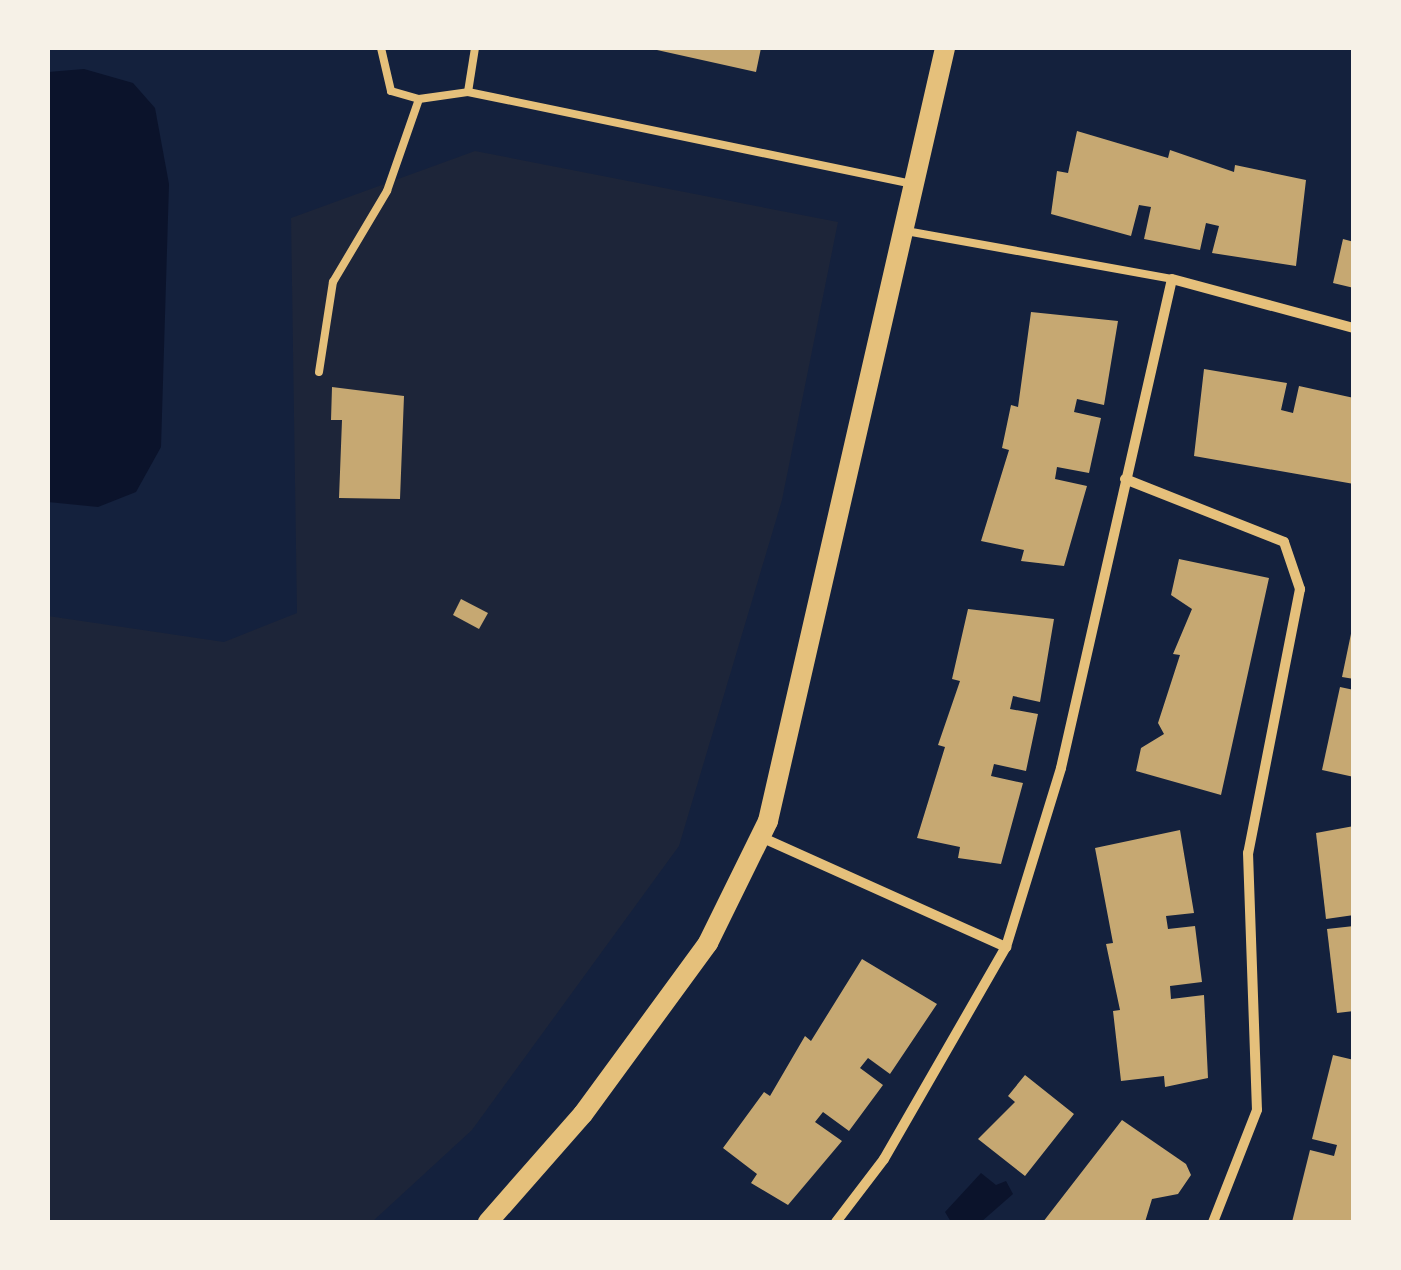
<!DOCTYPE html>
<style>
body{margin:0}
#map{position:relative;width:1401px;height:1270px;overflow:hidden;background:#14213d;font-family:"DM Sans",sans-serif}
div>[style]{position:absolute}
.green>*{inset:0;background:#1d2539}
.water>*{inset:0;background:#0b132b}
.building>*{inset:0;background:#c6a872}
.service>*{height:8px;margin:-4px;padding:0 4px;transform-origin:4px;border-radius:4px;background:#e5c07b}
.minor>*{height:10px;margin:-5px;padding:0 5px;transform-origin:5px;border-radius:5px;background:#e5c07b}
.secondary>*{height:20px;margin:-10px;padding:0 10px;transform-origin:10px;border-radius:10px;background:#e5c07b}
span{translate:-50% -50%;white-space:nowrap;text-align:center;line-height:1.15;-webkit-text-stroke:10px #f6f1e7;paint-order:stroke}
.frame{position:absolute;inset:0;border:50px solid #f6f1e7;pointer-events:none}
</style>
<div id="map">
<div class="green">
<div style="clip-path:polygon(475px 151px,838px 222px,782px 500px,679px 846px,472px 1130px,372px 1222px,48px 1222px,48px 616px,224px 642px,297px 613px,291px 218px)"></div>
</div>
<div class="water">
<div style="clip-path:polygon(84px 69px,133px 83px,155px 108px,169px 184px,161px 447px,136px 492px,98px 507px,48px 502px,48px 72px)"></div>
<div style="clip-path:polygon(981px 1173px,996px 1185px,1006px 1181px,1013px 1194px,981px 1222px,951px 1222px,945px 1212px)"></div>
</div>
<div class="building">
<div style="clip-path:polygon(648px 48px,761px 48px,756px 72px)"></div>
<div style="clip-path:polygon(1077px 131px,1168px 158px,1170px 150px,1234px 172px,1235px 165px,1306px 180px,1296px 266px,1212px 253px,1219px 226px,1206px 223px,1200px 250px,1144px 239px,1151px 207px,1139px 205px,1131px 236px,1051px 214px,1057px 171px,1068px 173px)"></div>
<div style="clip-path:polygon(1343px 239px,1354px 242px,1354px 288px,1333px 283px)"></div>
<div style="clip-path:polygon(1031px 312px,1118px 321px,1104px 405px,1077px 399px,1074px 412px,1101px 418px,1089px 473px,1057px 467px,1055px 479px,1087px 486px,1064px 566px,1021px 561px,1024px 550px,981px 541px,1009px 450px,1002px 448px,1011px 405px,1018px 407px)"></div>
<div style="clip-path:polygon(1204px 369px,1287px 383px,1281px 410px,1293px 413px,1299px 386px,1354px 398px,1354px 484px,1194px 456px)"></div>
<div style="clip-path:polygon(332px 387px,404px 396px,400px 499px,339px 498px,342px 420px,331px 420px)"></div>
<div style="clip-path:polygon(1179px 559px,1269px 578px,1221px 795px,1136px 771px,1141px 748px,1164px 734px,1158px 723px,1180px 655px,1173px 654px,1192px 609px,1171px 595px)"></div>
<div style="clip-path:polygon(461px 599px,488px 613px,479px 629px,453px 615px)"></div>
<div style="clip-path:polygon(968px 609px,1054px 619px,1040px 702px,1013px 696px,1010px 709px,1038px 714px,1026px 771px,994px 764px,991px 776px,1023px 783px,1001px 864px,958px 858px,960px 847px,917px 838px,945px 747px,938px 745px,960px 681px,952px 679px)"></div>
<div style="clip-path:polygon(1352px 629px,1354px 630px,1354px 679px,1342px 677px)"></div>
<div style="clip-path:polygon(1340px 687px,1354px 690px,1354px 777px,1322px 770px)"></div>
<div style="clip-path:polygon(1354px 826px,1354px 915px,1326px 919px,1316px 833px)"></div>
<div style="clip-path:polygon(1180px 830px,1194px 913px,1166px 916px,1168px 929px,1195px 926px,1202px 982px,1170px 986px,1171px 999px,1204px 995px,1208px 1078px,1165px 1087px,1164px 1076px,1121px 1081px,1113px 1011px,1120px 1010px,1106px 944px,1113px 943px,1095px 848px)"></div>
<div style="clip-path:polygon(1354px 926px,1354px 1011px,1337px 1013px,1327px 929px)"></div>
<div style="clip-path:polygon(862px 959px,937px 1004px,890px 1074px,868px 1058px,860px 1068px,883px 1085px,849px 1131px,823px 1112px,815px 1122px,842px 1141px,788px 1205px,751px 1183px,757px 1174px,723px 1148px,764px 1092px,770px 1096px,805px 1036px,811px 1041px)"></div>
<div style="clip-path:polygon(1333px 1055px,1354px 1060px,1354px 1222px,1292px 1222px,1310px 1150px,1334px 1156px,1337px 1145px,1312px 1139px)"></div>
<div style="clip-path:polygon(1025px 1075px,1074px 1114px,1025px 1176px,978px 1139px,1015px 1102px,1008px 1096px)"></div>
<div style="clip-path:polygon(1122px 1120px,1186px 1164px,1191px 1175px,1178px 1194px,1152px 1199px,1145px 1222px,1043px 1222px)"></div>
</div>
<div class="service">
<div style="left:381px;top:48px;width:44px;rotate:76.9deg"></div>
<div style="left:391px;top:91px;width:29px;rotate:16deg"></div>
<div style="left:419px;top:99px;width:49px;rotate:-8.1deg"></div>
<div style="left:468px;top:92px;width:452px;rotate:11.7deg"></div>
<div style="left:468px;top:92px;width:45px;rotate:-81deg"></div>
<div style="left:906px;top:231px;width:270px;rotate:10.2deg"></div>
<div style="left:319px;top:372px;width:91px;rotate:-81.2deg"></div>
<div style="left:333px;top:282px;width:106px;rotate:-59.3deg"></div>
<div style="left:387px;top:191px;width:97px;rotate:-70.8deg"></div>
</div>
<div class="minor">
<div style="left:1125px;top:479px;width:171px;rotate:21.6deg"></div>
<div style="left:1284px;top:542px;width:50px;rotate:71.2deg"></div>
<div style="left:1300px;top:589px;width:269px;rotate:101.1deg"></div>
<div style="left:1248px;top:853px;width:257px;rotate:88deg"></div>
<div style="left:1257px;top:1110px;width:120px;rotate:111.4deg"></div>
<div style="left:761px;top:837px;width:269px;rotate:24.2deg"></div>
<div style="left:1006px;top:947px;width:187px;rotate:-72.9deg"></div>
<div style="left:1061px;top:768px;width:501px;rotate:-77.21deg"></div>
<div style="left:1172px;top:279px;width:188px;rotate:15.1deg"></div>
<div style="left:836px;top:1222px;width:79px;rotate:-52.7deg"></div>
<div style="left:884px;top:1159px;width:245px;rotate:-60.1deg"></div>
</div>
<div class="secondary">
<div style="left:488px;top:1222px;width:144px;rotate:-48.7deg"></div>
<div style="left:583px;top:1114px;width:212px;rotate:-53.8deg"></div>
<div style="left:708px;top:943px;width:136px;rotate:-63.8deg"></div>
<div style="left:768px;top:821px;width:793px;rotate:-77.1deg"></div>
</div>
<div class="frame"></div>
</div>
